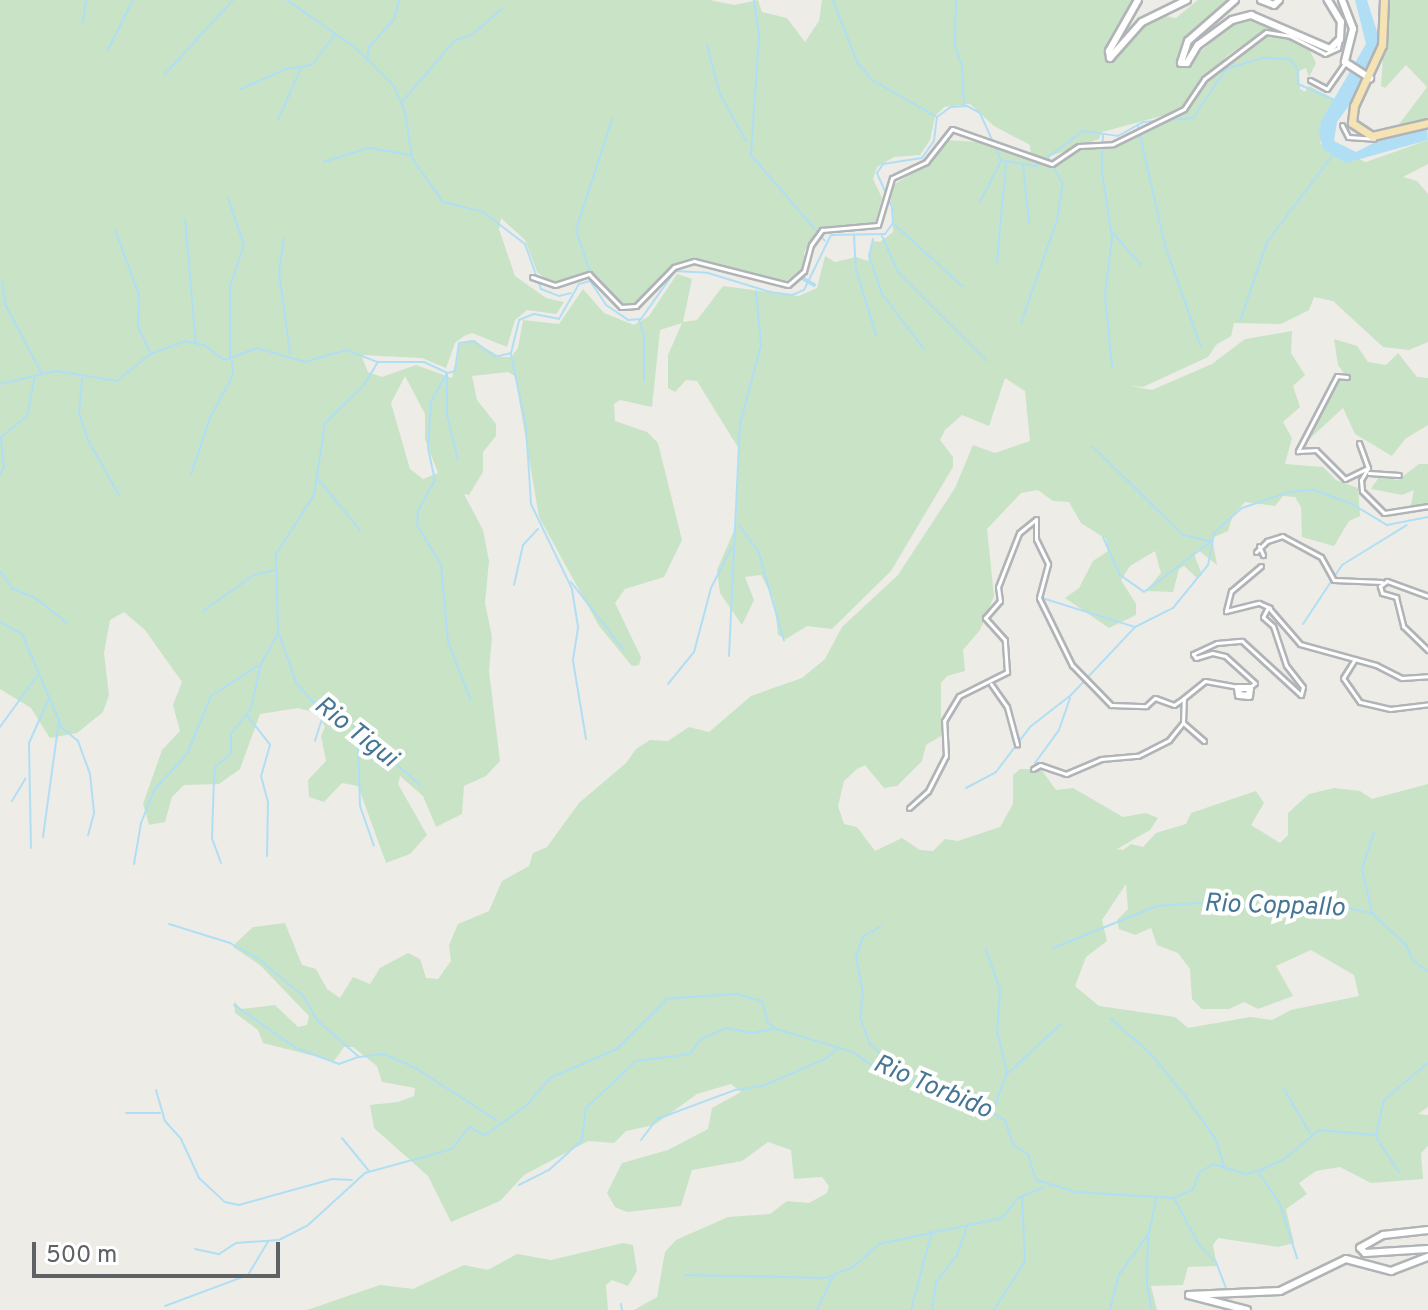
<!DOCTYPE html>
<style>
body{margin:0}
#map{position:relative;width:1428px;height:1310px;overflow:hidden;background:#eeece7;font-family:Overpass,sans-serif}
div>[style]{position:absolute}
.green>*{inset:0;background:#c9e3c6}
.water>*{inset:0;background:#b0dff5}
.stream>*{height:2px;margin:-1px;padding:0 1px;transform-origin:1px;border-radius:1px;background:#b0dff5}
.canal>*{height:4px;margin:-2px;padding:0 2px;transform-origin:2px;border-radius:2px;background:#b0dff5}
.roads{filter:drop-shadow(2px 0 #b1b4b7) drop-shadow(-2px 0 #b1b4b7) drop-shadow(0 2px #b1b4b7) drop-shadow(0 -2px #b1b4b7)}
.street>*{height:3px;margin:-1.5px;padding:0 1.5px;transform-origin:1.5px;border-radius:1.5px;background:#fff}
.secondary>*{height:6px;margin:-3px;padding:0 3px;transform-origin:3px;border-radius:3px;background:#fff}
.primary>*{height:7px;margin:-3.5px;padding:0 3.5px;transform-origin:3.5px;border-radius:3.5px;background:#f5e3b4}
span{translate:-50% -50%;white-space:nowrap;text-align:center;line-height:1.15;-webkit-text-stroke:8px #fff;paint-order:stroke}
.water-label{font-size:26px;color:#477695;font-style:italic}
.scale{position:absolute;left:32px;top:1242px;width:248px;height:36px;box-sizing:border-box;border:4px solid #5e6265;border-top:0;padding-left:10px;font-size:24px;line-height:28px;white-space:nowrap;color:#5e6265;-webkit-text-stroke:6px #fff;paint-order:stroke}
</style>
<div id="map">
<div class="green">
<div style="clip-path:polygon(evenodd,0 0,710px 0,734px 5px,758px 0,762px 12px,787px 18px,805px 42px,819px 21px,822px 0,1134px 0,1104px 53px,1113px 60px,1143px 24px,1165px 16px,1176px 18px,1198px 0,1228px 0,1186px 39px,1176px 64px,1183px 68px,1233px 22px,1253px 17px,1286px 32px,1266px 30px,1228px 55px,1176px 112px,1102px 132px,1099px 139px,1039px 160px,1031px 158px,1030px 145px,994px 126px,970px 104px,944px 107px,935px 116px,930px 140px,920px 155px,894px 157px,877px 167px,873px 179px,882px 198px,875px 223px,821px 227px,804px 252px,806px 265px,782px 284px,690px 259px,673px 264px,636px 304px,618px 305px,588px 272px,558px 282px,547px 280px,537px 272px,525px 240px,501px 218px,499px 229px,515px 276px,546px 298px,564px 302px,556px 314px,527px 310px,515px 320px,507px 347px,472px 333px,464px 336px,455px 343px,446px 368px,422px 358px,361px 355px,368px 372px,382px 377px,416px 365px,452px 378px,459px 345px,471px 340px,501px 357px,511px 357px,518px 348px,523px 320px,559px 324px,583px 289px,604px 313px,634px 325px,649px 316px,677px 274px,692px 279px,683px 322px,697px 320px,723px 286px,799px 296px,817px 288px,825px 256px,835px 262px,856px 257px,868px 261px,873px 241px,880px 242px,893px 232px,890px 187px,925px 165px,945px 140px,979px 142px,1053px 166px,1078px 148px,1112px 146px,1185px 110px,1226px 61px,1268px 33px,1288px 36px,1310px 51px,1316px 63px,1309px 77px,1306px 68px,1299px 71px,1300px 89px,1305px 92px,1309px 86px,1336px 100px,1320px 143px,1366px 162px,1428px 140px,1428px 164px,1403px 177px,1417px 181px,1428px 194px,1428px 342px,1409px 350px,1383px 347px,1333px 301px,1314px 297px,1309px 310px,1281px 324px,1234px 323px,1231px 336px,1216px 345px,1208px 357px,1143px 387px,1130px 386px,1152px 390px,1212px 364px,1245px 339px,1292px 331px,1291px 353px,1305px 375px,1293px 386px,1300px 407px,1283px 422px,1292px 438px,1285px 464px,1323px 467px,1336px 480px,1358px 488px,1360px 516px,1349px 521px,1334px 546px,1302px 537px,1301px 507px,1295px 497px,1283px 496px,1275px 506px,1245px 502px,1233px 515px,1228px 531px,1212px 538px,1217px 565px,1198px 550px,1194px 554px,1202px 575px,1197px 578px,1184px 566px,1179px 569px,1173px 592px,1146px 591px,1161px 573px,1155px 551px,1130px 566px,1121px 580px,1136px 604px,1136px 615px,1109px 628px,1065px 598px,1079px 588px,1093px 561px,1108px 551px,1106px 539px,1081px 523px,1069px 502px,1053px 501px,1038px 490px,1021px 493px,987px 529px,994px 596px,980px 630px,963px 650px,965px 671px,947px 676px,941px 683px,941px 736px,926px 745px,922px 761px,897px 786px,884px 788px,865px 765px,857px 769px,844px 781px,838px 806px,844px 824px,857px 827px,875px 851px,902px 838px,920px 850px,933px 851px,945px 839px,958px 841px,1000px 827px,1013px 804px,1013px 775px,1020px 769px,1041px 769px,1056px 790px,1073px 788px,1123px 817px,1146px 813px,1158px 818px,1150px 830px,1117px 849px,1123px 850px,1131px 844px,1143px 847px,1156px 833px,1186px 824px,1191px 813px,1256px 791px,1264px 803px,1251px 825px,1280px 843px,1288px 835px,1288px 813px,1309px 794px,1334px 788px,1360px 791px,1372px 799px,1428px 784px,1428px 1107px,1418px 1114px,1428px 1115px,1428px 1146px,1421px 1153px,1423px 1179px,1371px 1183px,1340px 1167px,1316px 1171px,1299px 1183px,1307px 1194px,1286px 1209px,1294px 1243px,1278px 1247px,1218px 1238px,1213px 1245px,1217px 1266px,1188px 1267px,1183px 1285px,1151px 1286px,1157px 1310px,634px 1310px,657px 1297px,665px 1252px,676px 1240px,728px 1217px,770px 1214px,787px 1201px,809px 1203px,827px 1193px,829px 1186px,822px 1177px,794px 1179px,791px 1150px,768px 1142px,742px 1161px,692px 1170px,681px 1206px,627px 1212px,615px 1207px,607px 1193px,622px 1163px,668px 1150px,708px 1129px,712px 1108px,741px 1092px,731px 1084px,697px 1094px,654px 1125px,626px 1131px,614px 1143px,588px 1141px,524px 1175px,500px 1201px,451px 1222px,428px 1176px,374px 1128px,370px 1105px,398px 1102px,414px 1096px,415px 1088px,382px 1082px,377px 1066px,353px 1047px,344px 1047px,334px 1061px,263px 1043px,258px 1030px,235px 1013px,234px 1001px,241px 1009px,275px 1005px,298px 1027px,307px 1025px,309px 1016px,260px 965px,233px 947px,236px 943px,253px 927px,285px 923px,302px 965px,316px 969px,327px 989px,340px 998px,353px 977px,370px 984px,380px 968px,408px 953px,420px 959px,426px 978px,438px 979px,451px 961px,449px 945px,458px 924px,489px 911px,502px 881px,529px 866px,533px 853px,547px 847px,579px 803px,626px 763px,636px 749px,650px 740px,668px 741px,689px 727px,709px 732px,751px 696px,802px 678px,825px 659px,842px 627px,898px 575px,955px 488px,973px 445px,995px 453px,1030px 441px,1025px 391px,1005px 378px,989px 426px,962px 415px,945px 430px,940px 440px,953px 457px,953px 467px,891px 571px,832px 629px,807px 626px,786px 639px,778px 635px,774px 600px,761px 575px,745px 577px,754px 600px,742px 625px,720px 593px,717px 570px,736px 526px,739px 449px,697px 381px,686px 380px,675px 392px,668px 388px,668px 355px,682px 323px,660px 330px,652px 407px,620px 400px,614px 404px,615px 421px,647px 432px,658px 443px,682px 540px,664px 577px,625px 589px,615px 603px,641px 657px,639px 665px,632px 666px,599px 626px,539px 517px,515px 376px,508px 372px,472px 376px,477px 400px,496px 424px,496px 436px,483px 452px,483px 472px,469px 495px,464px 494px,483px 530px,489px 561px,485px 603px,492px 637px,489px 671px,500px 761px,486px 776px,464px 786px,462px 814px,436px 827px,423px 796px,400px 776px,398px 784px,427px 835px,410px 854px,386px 863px,358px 786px,342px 783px,324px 802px,309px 797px,308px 780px,326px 761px,321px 736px,325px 727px,317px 713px,298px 708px,260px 714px,240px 769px,219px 784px,184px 785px,172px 797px,165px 822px,149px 825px,143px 804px,162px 750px,180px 731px,173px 705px,182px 682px,145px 630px,124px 612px,110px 620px,104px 653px,109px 695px,103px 712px,77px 733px,50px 738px,31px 708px,0 689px,0 0,405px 376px,425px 414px,425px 439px,438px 473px,423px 479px,410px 469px,391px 403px,405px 376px,0 0,1126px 884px,1128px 909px,1117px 920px,1119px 929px,1135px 935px,1151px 928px,1157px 945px,1178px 953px,1190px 969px,1192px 999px,1202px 1009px,1229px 1009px,1244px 1002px,1258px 1009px,1293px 996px,1276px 966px,1311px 950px,1354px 975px,1359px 996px,1291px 1010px,1272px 1020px,1250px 1017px,1188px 1028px,1175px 1017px,1099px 1006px,1075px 986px,1086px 957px,1107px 941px,1102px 920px,1126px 884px)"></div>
<div style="clip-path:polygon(1387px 0,1428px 0,1428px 120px,1397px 127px,1427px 87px,1406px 65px,1385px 88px,1381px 86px)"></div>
<div style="clip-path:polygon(1334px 339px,1357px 346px,1368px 362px,1386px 365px,1398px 353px,1417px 377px,1428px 378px,1428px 425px,1405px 439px,1392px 456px,1355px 434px,1343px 408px,1305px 443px,1337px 379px,1349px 380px,1338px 365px)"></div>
<div style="clip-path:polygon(1419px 464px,1428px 464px,1428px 504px,1410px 510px,1414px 490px,1402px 495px,1371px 489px,1379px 477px,1398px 480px)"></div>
<div style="clip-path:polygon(623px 1243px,633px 1245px,637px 1271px,628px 1286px,612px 1280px,606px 1285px,608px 1310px,288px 1310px,307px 1310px,380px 1285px,413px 1289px,464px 1265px,488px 1270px,517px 1254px,551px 1260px)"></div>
</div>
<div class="water">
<div style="clip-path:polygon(1355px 0,1367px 0,1380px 41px,1355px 97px,1337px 122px,1334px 141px,1356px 152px,1383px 138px,1427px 127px,1428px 140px,1346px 163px,1324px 150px,1319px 135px,1321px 121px,1366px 44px)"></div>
</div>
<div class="stream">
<div style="left:287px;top:0;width:85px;rotate:35deg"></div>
<div style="left:357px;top:49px;width:52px;rotate:45deg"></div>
<div style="left:394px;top:86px;width:28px;rotate:67deg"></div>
<div style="left:405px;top:112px;width:47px;rotate:81.3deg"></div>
<div style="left:412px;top:158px;width:54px;rotate:54.8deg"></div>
<div style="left:443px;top:202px;width:41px;rotate:14deg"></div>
<div style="left:483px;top:212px;width:53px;rotate:37.3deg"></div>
<div style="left:525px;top:244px;width:48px;rotate:70.4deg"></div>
<div style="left:541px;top:289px;width:19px;rotate:21deg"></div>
<div style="left:559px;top:296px;width:12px;rotate:-14deg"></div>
<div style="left:754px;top:0;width:37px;rotate:82deg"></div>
<div style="left:759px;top:37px;width:118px;rotate:93.9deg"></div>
<div style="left:751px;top:155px;width:113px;rotate:49.3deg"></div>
<div style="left:833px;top:0;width:66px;rotate:68.8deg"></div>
<div style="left:857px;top:62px;width:23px;rotate:50deg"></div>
<div style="left:872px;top:80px;width:73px;rotate:29.7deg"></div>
<div style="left:956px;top:0;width:45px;rotate:91.3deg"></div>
<div style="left:955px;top:45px;width:22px;rotate:72deg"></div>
<div style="left:962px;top:66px;width:39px;rotate:87deg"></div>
<div style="left:83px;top:22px;width:22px;rotate:-82deg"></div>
<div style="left:707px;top:45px;width:51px;rotate:75.1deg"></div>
<div style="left:720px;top:94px;width:54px;rotate:61deg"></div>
<div style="left:108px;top:50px;width:56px;rotate:-63.4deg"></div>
<div style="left:367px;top:60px;width:13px;rotate:-81deg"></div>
<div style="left:369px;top:47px;width:38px;rotate:-48deg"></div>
<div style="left:394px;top:19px;width:20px;rotate:-75deg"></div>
<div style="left:164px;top:75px;width:102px;rotate:-47.4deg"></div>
<div style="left:241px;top:89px;width:49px;rotate:-24deg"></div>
<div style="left:286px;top:69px;width:26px;rotate:-9deg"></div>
<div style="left:312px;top:65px;width:38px;rotate:-53deg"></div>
<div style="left:403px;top:101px;width:79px;rotate:-49.6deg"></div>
<div style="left:454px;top:41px;width:20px;rotate:-20deg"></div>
<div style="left:473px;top:34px;width:40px;rotate:-41deg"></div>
<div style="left:278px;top:120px;width:55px;rotate:-66.3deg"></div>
<div style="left:1138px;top:126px;width:123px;rotate:77.3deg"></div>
<div style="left:1165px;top:246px;width:107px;rotate:70.4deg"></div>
<div style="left:1103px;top:135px;width:37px;rotate:92deg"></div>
<div style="left:1102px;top:172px;width:67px;rotate:81.4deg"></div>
<div style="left:1112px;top:238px;width:57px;rotate:97deg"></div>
<div style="left:1105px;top:295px;width:72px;rotate:84.4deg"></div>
<div style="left:323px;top:162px;width:48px;rotate:-16.9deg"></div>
<div style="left:369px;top:148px;width:43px;rotate:9.5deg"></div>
<div style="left:1023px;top:165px;width:58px;rotate:84.1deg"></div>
<div style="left:228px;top:198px;width:50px;rotate:71.2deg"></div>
<div style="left:244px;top:245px;width:44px;rotate:108.4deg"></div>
<div style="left:230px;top:287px;width:72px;rotate:90deg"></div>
<div style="left:980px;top:202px;width:46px;rotate:-62.9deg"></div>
<div style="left:185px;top:219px;width:125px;rotate:85deg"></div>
<div style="left:895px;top:225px;width:91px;rotate:42.3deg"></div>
<div style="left:115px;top:230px;width:69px;rotate:69.7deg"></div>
<div style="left:139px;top:295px;width:32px;rotate:92deg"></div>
<div style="left:138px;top:327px;width:28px;rotate:64deg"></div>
<div style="left:1113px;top:233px;width:43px;rotate:48.8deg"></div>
<div style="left:854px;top:235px;width:34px;rotate:87deg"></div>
<div style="left:856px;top:269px;width:69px;rotate:73.1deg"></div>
<div style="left:882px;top:236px;width:39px;rotate:66deg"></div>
<div style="left:898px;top:272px;width:126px;rotate:45deg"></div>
<div style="left:284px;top:239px;width:33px;rotate:99deg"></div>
<div style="left:279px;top:272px;width:82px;rotate:82.3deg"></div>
<div style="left:873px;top:239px;width:17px;rotate:103deg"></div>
<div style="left:869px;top:256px;width:40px;rotate:71.1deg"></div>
<div style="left:882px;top:294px;width:69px;rotate:52.6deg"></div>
<div style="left:997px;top:262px;width:99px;rotate:-84.8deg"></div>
<div style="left:590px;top:272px;width:44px;rotate:-108.4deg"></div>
<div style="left:576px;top:230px;width:117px;rotate:-72deg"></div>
<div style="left:2px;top:282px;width:24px;rotate:81deg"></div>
<div style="left:6px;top:306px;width:77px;rotate:62.1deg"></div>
<div style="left:639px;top:320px;width:17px;rotate:73deg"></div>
<div style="left:644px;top:336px;width:45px;rotate:90deg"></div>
<div style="left:1240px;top:321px;width:83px;rotate:-71.1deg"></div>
<div style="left:1267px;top:242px;width:108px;rotate:-52.9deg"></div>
<div style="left:1021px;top:323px;width:109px;rotate:-70.7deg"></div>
<div style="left:1057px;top:220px;width:36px;rotate:-81deg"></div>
<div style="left:1063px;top:184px;width:29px;rotate:-119deg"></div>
<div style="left:511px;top:355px;width:73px;rotate:78.1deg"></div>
<div style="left:526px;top:426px;width:78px;rotate:86.3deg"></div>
<div style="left:531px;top:504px;width:94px;rotate:64.2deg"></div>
<div style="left:572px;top:589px;width:39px;rotate:81deg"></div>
<div style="left:578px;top:628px;width:33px;rotate:99deg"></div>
<div style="left:573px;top:661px;width:79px;rotate:80.5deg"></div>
<div style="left:447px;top:373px;width:33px;rotate:119deg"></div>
<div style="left:431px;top:402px;width:46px;rotate:93.7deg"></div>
<div style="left:428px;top:448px;width:33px;rotate:78deg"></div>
<div style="left:435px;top:480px;width:35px;rotate:119deg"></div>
<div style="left:418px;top:511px;width:14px;rotate:94deg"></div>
<div style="left:417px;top:525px;width:47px;rotate:59deg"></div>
<div style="left:441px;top:565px;width:77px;rotate:84.8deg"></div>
<div style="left:448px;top:642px;width:63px;rotate:68.7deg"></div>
<div style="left:447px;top:374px;width:41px;rotate:90deg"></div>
<div style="left:447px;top:415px;width:46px;rotate:76.3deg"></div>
<div style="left:82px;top:379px;width:34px;rotate:95deg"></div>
<div style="left:79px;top:413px;width:28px;rotate:72deg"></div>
<div style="left:88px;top:440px;width:63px;rotate:60.6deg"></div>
<div style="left:0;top:384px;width:57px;rotate:-13.1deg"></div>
<div style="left:56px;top:371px;width:62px;rotate:9.3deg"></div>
<div style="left:117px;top:381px;width:43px;rotate:-39.3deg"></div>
<div style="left:150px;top:354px;width:37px;rotate:-20deg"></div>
<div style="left:185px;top:341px;width:19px;rotate:12deg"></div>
<div style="left:204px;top:345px;width:25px;rotate:37deg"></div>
<div style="left:224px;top:360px;width:35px;rotate:-20deg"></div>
<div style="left:257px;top:348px;width:50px;rotate:16.3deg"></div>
<div style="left:305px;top:362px;width:43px;rotate:-16.3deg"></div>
<div style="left:346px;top:350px;width:34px;rotate:21deg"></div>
<div style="left:378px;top:362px;width:46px"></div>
<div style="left:424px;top:362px;width:26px;rotate:25deg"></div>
<div style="left:448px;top:373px;width:7px;rotate:-16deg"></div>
<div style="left:455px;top:371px;width:28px;rotate:-82deg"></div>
<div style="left:459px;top:343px;width:15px;rotate:-8deg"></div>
<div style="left:474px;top:341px;width:26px;rotate:37deg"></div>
<div style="left:495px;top:357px;width:16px;rotate:-14deg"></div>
<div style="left:511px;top:353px;width:34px;rotate:-76deg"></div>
<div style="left:519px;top:320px;width:16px;rotate:-22deg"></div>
<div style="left:534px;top:314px;width:25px;rotate:11deg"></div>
<div style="left:559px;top:319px;width:40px;rotate:-60.3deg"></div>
<div style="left:579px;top:284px;width:11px;rotate:-15deg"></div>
<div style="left:590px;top:281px;width:29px;rotate:56deg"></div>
<div style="left:606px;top:305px;width:27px;rotate:34deg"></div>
<div style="left:628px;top:320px;width:13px;rotate:-4deg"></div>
<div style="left:641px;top:319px;width:59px;rotate:-54.7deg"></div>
<div style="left:675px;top:271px;width:33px;rotate:3deg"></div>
<div style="left:708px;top:273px;width:65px;rotate:17deg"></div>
<div style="left:770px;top:292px;width:22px;rotate:8deg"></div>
<div style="left:792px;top:295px;width:13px;rotate:-23deg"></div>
<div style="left:804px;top:290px;width:61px;rotate:-63.9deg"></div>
<div style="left:831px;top:235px;width:54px;rotate:-1.1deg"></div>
<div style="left:885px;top:234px;width:14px;rotate:-54deg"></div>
<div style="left:893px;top:223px;width:16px;rotate:-94deg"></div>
<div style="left:892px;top:207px;width:37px;rotate:-114deg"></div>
<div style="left:877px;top:173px;width:11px;rotate:-56deg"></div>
<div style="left:883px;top:164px;width:39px;rotate:-9deg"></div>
<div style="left:922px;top:158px;width:21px;rotate:-55deg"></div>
<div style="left:934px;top:141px;width:24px;rotate:-83deg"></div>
<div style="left:937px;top:117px;width:17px;rotate:-36deg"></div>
<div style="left:951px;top:107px;width:16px;rotate:-4deg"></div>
<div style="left:967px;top:106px;width:15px;rotate:28deg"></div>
<div style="left:980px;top:113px;width:51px;rotate:65.9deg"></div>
<div style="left:1001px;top:160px;width:36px;rotate:10deg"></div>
<div style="left:1036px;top:166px;width:59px;rotate:-36.7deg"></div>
<div style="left:1083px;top:131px;width:35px;rotate:8deg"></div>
<div style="left:1118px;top:136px;width:29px;rotate:-29deg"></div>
<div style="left:1143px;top:122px;width:50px;rotate:-4.6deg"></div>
<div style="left:1193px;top:118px;width:59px;rotate:-56deg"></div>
<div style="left:1226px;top:69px;width:38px;rotate:-17deg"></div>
<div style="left:1262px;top:58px;width:28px;rotate:2deg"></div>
<div style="left:1290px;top:59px;width:14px;rotate:54deg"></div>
<div style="left:1298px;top:70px;width:14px;rotate:90deg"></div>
<div style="left:1298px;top:84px;width:43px;rotate:23.6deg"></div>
<div style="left:1092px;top:446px;width:127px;rotate:44.4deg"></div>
<div style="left:1183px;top:535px;width:28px;rotate:13deg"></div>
<div style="left:0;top:474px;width:8px;rotate:-60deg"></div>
<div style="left:4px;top:467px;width:30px;rotate:-96deg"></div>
<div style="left:1px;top:437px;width:33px;rotate:-39deg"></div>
<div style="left:27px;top:416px;width:41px;rotate:-78.7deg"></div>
<div style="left:191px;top:474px;width:59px;rotate:-71.3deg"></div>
<div style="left:210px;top:418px;width:49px;rotate:-61.9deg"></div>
<div style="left:233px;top:375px;width:14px;rotate:-94deg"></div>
<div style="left:318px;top:479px;width:66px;rotate:50.5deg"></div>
<div style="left:739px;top:525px;width:34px;rotate:54deg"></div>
<div style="left:759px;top:553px;width:91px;rotate:74.1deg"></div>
<div style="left:1103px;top:537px;width:42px;rotate:65.9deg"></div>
<div style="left:1120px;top:575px;width:29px;rotate:35deg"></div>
<div style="left:1144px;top:592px;width:83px;rotate:-37.1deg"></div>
<div style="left:0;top:571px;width:21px;rotate:55deg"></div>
<div style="left:12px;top:588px;width:27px;rotate:24deg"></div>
<div style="left:37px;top:599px;width:38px;rotate:39deg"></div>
<div style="left:571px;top:582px;width:86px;rotate:52.1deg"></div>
<div style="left:514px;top:585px;width:41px;rotate:-77.3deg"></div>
<div style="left:523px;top:545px;width:22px;rotate:-47deg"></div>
<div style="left:1042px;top:598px;width:97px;rotate:17.3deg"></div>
<div style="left:203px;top:611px;width:62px;rotate:-35.2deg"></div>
<div style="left:254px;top:575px;width:21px;rotate:-14deg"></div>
<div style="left:0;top:622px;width:25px;rotate:29deg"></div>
<div style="left:22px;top:634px;width:102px;rotate:66.9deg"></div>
<div style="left:62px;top:728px;width:21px;rotate:39deg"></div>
<div style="left:78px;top:741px;width:35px;rotate:70deg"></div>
<div style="left:90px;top:774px;width:39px;rotate:84deg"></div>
<div style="left:94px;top:813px;width:23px;rotate:105deg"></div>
<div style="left:1303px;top:624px;width:71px;rotate:-56.5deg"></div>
<div style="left:1342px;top:565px;width:76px;rotate:-31.6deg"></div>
<div style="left:279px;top:634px;width:51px;rotate:70.5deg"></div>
<div style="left:296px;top:682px;width:23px;rotate:50deg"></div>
<div style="left:311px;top:700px;width:39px;rotate:30deg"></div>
<div style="left:345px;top:720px;width:99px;rotate:40.9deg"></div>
<div style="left:729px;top:656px;width:232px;rotate:-87.3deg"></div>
<div style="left:740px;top:424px;width:82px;rotate:-75.1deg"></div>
<div style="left:761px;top:345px;width:54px;rotate:-95.3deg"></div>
<div style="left:668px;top:684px;width:41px;rotate:-50.9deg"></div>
<div style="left:694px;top:652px;width:66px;rotate:-75.1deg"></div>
<div style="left:711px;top:588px;width:46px;rotate:-62.9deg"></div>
<div style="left:313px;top:703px;width:16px;rotate:52deg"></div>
<div style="left:323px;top:716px;width:26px;rotate:108deg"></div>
<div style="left:246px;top:714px;width:39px;rotate:52deg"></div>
<div style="left:270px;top:745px;width:32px;rotate:106deg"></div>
<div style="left:261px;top:776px;width:28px;rotate:75deg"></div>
<div style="left:268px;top:803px;width:53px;rotate:91.1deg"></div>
<div style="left:0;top:727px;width:63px;rotate:-54deg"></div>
<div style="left:358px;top:735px;width:71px;rotate:88.4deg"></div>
<div style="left:360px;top:806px;width:42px;rotate:70.7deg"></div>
<div style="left:1035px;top:763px;width:41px;rotate:-54deg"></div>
<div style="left:1059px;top:730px;width:34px;rotate:-71deg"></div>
<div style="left:966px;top:788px;width:34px;rotate:-28deg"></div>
<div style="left:996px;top:772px;width:56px;rotate:-52.9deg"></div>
<div style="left:1030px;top:727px;width:52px;rotate:-38deg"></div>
<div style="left:1071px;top:695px;width:93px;rotate:-46.7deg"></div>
<div style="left:1135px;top:627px;width:42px;rotate:-26.6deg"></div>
<div style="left:1173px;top:608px;width:55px;rotate:-50.9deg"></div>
<div style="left:1208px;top:565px;width:33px;rotate:-79deg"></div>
<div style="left:1214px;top:533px;width:38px;rotate:-42deg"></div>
<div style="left:1242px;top:508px;width:50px;rotate:-18.8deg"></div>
<div style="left:1289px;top:492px;width:25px;rotate:-5deg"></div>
<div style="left:1314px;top:490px;width:40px;rotate:20.2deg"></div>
<div style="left:1352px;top:504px;width:41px;rotate:31deg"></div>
<div style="left:1387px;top:525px;width:42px;rotate:-11deg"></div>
<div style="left:12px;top:801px;width:26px;rotate:-59deg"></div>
<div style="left:43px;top:837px;width:118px;rotate:-82.2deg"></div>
<div style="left:31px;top:848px;width:105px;rotate:-91.1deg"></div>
<div style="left:29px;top:743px;width:49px;rotate:-66deg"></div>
<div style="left:221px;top:863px;width:27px;rotate:-110deg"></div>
<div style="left:212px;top:838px;width:61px;rotate:-88.1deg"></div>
<div style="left:214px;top:777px;width:11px;rotate:-80deg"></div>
<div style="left:216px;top:766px;width:19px;rotate:-39deg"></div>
<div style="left:231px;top:754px;width:20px;rotate:-90deg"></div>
<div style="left:231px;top:734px;width:33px;rotate:-52deg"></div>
<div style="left:251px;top:708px;width:45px;rotate:-77.2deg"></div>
<div style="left:261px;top:664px;width:35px;rotate:-61deg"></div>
<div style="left:278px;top:633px;width:79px;rotate:-91.5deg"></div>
<div style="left:276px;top:554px;width:70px;rotate:-57.2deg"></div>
<div style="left:314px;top:495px;width:73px;rotate:-81.3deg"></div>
<div style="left:325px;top:423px;width:54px;rotate:-44.3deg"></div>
<div style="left:364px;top:385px;width:26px;rotate:-59deg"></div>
<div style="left:134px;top:864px;width:42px;rotate:-80.3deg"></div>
<div style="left:141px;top:823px;width:35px;rotate:-68deg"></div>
<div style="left:154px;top:790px;width:49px;rotate:-47.5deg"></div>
<div style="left:187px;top:754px;width:63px;rotate:-67.5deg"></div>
<div style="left:211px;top:696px;width:56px;rotate:-32.6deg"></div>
<div style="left:1372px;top:913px;width:45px;rotate:-102.8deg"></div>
<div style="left:1362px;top:869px;width:38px;rotate:-72deg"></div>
<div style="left:169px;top:924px;width:64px;rotate:17.3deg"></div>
<div style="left:230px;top:943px;width:33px;rotate:29deg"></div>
<div style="left:259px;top:959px;width:57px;rotate:40.1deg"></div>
<div style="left:303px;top:996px;width:29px;rotate:59deg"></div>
<div style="left:318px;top:1021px;width:55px;rotate:41.3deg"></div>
<div style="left:359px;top:1057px;width:25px;rotate:-7deg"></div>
<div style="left:384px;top:1054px;width:36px;rotate:24deg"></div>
<div style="left:417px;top:1069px;width:94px;rotate:32.8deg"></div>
<div style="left:881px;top:926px;width:21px;rotate:149deg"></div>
<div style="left:863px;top:937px;width:21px;rotate:109deg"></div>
<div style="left:856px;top:957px;width:36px;rotate:79deg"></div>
<div style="left:863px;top:992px;width:25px;rotate:97deg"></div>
<div style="left:860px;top:1017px;width:29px;rotate:70deg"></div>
<div style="left:870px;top:1044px;width:43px;rotate:42.2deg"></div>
<div style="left:1053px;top:948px;width:112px;rotate:-22deg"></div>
<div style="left:1157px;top:906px;width:56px;rotate:-4.1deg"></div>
<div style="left:1213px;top:902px;width:91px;rotate:7deg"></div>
<div style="left:1303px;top:913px;width:36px;rotate:-11deg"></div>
<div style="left:1338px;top:906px;width:35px;rotate:12deg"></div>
<div style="left:1372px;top:913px;width:47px;rotate:43.3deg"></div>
<div style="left:1406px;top:945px;width:17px;rotate:66deg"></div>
<div style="left:1413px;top:961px;width:18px;rotate:34deg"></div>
<div style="left:986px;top:949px;width:43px;rotate:71.1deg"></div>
<div style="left:1000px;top:990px;width:41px;rotate:94.2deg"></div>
<div style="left:997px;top:1031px;width:43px;rotate:76.6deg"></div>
<div style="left:1007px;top:1073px;width:43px;rotate:110.6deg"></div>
<div style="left:234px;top:1005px;width:75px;rotate:34.7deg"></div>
<div style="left:296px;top:1048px;width:46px;rotate:20.4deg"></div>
<div style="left:339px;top:1064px;width:20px;rotate:-20deg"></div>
<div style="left:1110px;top:1018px;width:53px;rotate:41.2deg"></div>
<div style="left:1150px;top:1053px;width:57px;rotate:50.7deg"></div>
<div style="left:1186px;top:1097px;width:52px;rotate:55.1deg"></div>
<div style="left:1216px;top:1140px;width:28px;rotate:73deg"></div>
<div style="left:1008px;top:1073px;width:71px;rotate:-42.7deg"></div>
<div style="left:1284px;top:1089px;width:51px;rotate:59.4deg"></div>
<div style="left:156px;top:1090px;width:32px;rotate:74deg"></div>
<div style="left:165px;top:1121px;width:24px;rotate:48deg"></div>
<div style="left:181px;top:1139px;width:43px;rotate:65.2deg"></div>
<div style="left:199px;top:1178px;width:35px;rotate:43deg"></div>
<div style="left:225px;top:1202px;width:14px;rotate:12deg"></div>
<div style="left:239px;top:1205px;width:97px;rotate:-15.6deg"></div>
<div style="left:332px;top:1179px;width:20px;rotate:3deg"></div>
<div style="left:126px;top:1113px;width:34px"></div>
<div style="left:1376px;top:1137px;width:42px;rotate:56.7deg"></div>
<div style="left:342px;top:1138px;width:43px;rotate:50.7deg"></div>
<div style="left:641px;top:1140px;width:26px;rotate:-53deg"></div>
<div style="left:657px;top:1119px;width:83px;rotate:-20.4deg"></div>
<div style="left:735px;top:1090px;width:28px;rotate:-8deg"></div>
<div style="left:763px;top:1086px;width:68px;rotate:-23.5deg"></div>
<div style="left:825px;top:1059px;width:16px;rotate:-40deg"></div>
<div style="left:1259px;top:1173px;width:37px;rotate:56deg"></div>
<div style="left:1280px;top:1204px;width:57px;rotate:72.5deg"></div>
<div style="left:519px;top:1185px;width:34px;rotate:-27deg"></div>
<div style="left:549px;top:1170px;width:45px;rotate:-42.3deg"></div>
<div style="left:582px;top:1140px;width:32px;rotate:-83deg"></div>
<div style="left:586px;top:1108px;width:69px;rotate:-43.2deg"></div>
<div style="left:636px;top:1061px;width:54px;rotate:-7.4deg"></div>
<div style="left:690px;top:1054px;width:19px;rotate:-54deg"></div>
<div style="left:701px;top:1039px;width:28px;rotate:-23deg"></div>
<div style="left:727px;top:1028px;width:26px;rotate:11deg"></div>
<div style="left:753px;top:1033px;width:20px;rotate:-11deg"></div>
<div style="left:1174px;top:1198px;width:53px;rotate:62deg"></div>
<div style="left:1199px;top:1245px;width:24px;rotate:45deg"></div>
<div style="left:1216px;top:1262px;width:31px;rotate:69deg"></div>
<div style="left:1148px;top:1236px;width:49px;rotate:91.2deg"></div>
<div style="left:1147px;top:1285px;width:25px;rotate:79deg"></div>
<div style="left:195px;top:1249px;width:25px;rotate:12deg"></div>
<div style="left:219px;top:1254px;width:20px;rotate:-33deg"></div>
<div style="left:236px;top:1243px;width:43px;rotate:-4deg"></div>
<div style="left:279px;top:1240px;width:31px;rotate:-27deg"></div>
<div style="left:307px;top:1226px;width:79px;rotate:-42.4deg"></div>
<div style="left:365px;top:1173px;width:90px;rotate:-15.4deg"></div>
<div style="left:452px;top:1149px;width:28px;rotate:-52deg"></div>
<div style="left:469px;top:1127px;width:18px;rotate:27deg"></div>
<div style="left:485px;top:1135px;width:52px;rotate:-35.5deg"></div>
<div style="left:527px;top:1105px;width:35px;rotate:-50deg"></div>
<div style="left:550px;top:1078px;width:73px;rotate:-23.4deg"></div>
<div style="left:617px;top:1049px;width:71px;rotate:-45deg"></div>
<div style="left:667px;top:999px;width:8px;rotate:-7deg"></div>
<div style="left:675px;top:998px;width:61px;rotate:-3.8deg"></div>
<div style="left:736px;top:994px;width:27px;rotate:15deg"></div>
<div style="left:762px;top:1001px;width:23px;rotate:75deg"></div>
<div style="left:768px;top:1023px;width:10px;rotate:37deg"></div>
<div style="left:776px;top:1029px;width:80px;rotate:16.6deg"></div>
<div style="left:853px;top:1052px;width:32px;rotate:35deg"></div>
<div style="left:879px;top:1070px;width:91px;rotate:17.8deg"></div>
<div style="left:966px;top:1098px;width:45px;rotate:29.4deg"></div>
<div style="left:1005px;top:1120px;width:26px;rotate:72deg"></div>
<div style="left:1013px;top:1145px;width:17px;rotate:31deg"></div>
<div style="left:1028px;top:1154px;width:27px;rotate:73deg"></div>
<div style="left:1036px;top:1180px;width:42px;rotate:16.7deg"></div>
<div style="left:1076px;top:1192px;width:98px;rotate:3.5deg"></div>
<div style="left:1174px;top:1198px;width:21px;rotate:-25deg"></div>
<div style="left:1193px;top:1189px;width:17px;rotate:-69deg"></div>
<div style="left:1199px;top:1173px;width:17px;rotate:-33deg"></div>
<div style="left:1213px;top:1164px;width:34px;rotate:17deg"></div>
<div style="left:1246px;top:1174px;width:13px;rotate:-13deg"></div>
<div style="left:1259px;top:1171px;width:26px;rotate:-25deg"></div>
<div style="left:1283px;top:1160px;width:47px;rotate:-39.8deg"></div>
<div style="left:1319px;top:1130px;width:57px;rotate:5deg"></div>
<div style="left:1376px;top:1135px;width:36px;rotate:-77deg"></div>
<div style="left:1384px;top:1100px;width:57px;rotate:-40.1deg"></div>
<div style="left:685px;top:1275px;width:140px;rotate:1.2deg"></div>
<div style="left:825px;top:1278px;width:30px;rotate:-21deg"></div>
<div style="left:853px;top:1267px;width:35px;rotate:-41deg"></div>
<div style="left:879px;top:1244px;width:126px;rotate:-11.9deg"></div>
<div style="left:1002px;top:1218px;width:26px;rotate:-51deg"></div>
<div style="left:1018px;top:1198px;width:28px;rotate:-23deg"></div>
<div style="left:621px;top:1304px;width:6px;rotate:81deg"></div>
<div style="left:165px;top:1306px;width:89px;rotate:-20.5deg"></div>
<div style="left:248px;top:1275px;width:39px;rotate:-59deg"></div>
<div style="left:817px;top:1310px;width:38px;rotate:-65deg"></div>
<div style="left:911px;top:1310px;width:82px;rotate:-75.1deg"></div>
<div style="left:932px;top:1310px;width:28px;rotate:-82deg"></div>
<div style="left:936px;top:1282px;width:34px;rotate:-52deg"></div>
<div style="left:957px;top:1255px;width:31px;rotate:-71deg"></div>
<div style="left:994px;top:1310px;width:58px;rotate:-57.7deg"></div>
<div style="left:1025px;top:1261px;width:63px;rotate:-92.7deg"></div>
<div style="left:1110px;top:1310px;width:36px;rotate:-76deg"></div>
<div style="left:1119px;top:1275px;width:52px;rotate:-54.5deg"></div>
<div style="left:1149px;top:1233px;width:38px;rotate:-78deg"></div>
</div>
<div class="canal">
<div style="left:802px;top:278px;width:14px;rotate:30deg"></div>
</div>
<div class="roads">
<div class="street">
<div style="left:1310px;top:80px;width:19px;rotate:28deg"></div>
<div style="left:1327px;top:89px;width:33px;rotate:-55deg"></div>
<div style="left:1342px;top:125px;width:13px;rotate:63deg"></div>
<div style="left:1348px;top:137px;width:26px;rotate:4deg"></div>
<div style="left:532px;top:277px;width:24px;rotate:19deg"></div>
<div style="left:555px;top:285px;width:36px;rotate:-18deg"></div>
<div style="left:589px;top:274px;width:46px;rotate:45.9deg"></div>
<div style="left:621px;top:307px;width:15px;rotate:-4deg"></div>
<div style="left:636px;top:306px;width:54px;rotate:-45.7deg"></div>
<div style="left:674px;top:267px;width:21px;rotate:-17deg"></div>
<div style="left:694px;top:261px;width:97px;rotate:14.3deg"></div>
<div style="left:788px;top:285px;width:21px;rotate:-41deg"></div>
<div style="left:804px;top:271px;width:27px;rotate:-75deg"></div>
<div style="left:811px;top:245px;width:19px;rotate:-54deg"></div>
<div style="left:822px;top:230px;width:56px;rotate:-5.1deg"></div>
<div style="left:878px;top:225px;width:49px;rotate:-73.4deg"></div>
<div style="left:892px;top:178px;width:38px;rotate:-25deg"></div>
<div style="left:926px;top:162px;width:42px;rotate:-51.8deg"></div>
<div style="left:952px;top:129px;width:106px;rotate:19.3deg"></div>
<div style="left:1052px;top:164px;width:32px;rotate:-34deg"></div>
<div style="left:1079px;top:146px;width:34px;rotate:-3deg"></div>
<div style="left:1113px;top:144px;width:79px;rotate:-26.2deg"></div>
<div style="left:1184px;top:109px;width:36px;rotate:-56deg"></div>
<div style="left:1204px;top:79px;width:78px;rotate:-37.2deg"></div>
<div style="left:1266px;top:32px;width:24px;rotate:9deg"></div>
<div style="left:1290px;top:36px;width:39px;rotate:27deg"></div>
<div style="left:1325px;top:54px;width:14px;rotate:-25deg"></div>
<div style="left:1338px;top:48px;width:9px;rotate:-77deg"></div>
<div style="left:1347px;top:377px;width:10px;rotate:-174deg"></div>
<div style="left:1337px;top:376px;width:85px;rotate:117.5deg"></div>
<div style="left:1298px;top:451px;width:18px;rotate:-3deg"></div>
<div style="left:1316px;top:450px;width:41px;rotate:45deg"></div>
<div style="left:1345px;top:479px;width:25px;rotate:-26deg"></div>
<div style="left:1368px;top:468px;width:14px;rotate:120deg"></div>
<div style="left:1361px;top:480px;width:11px;rotate:85deg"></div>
<div style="left:1362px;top:491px;width:31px;rotate:45deg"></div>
<div style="left:1384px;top:513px;width:45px;rotate:-9deg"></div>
<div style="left:1359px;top:443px;width:27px;rotate:70deg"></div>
<div style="left:1369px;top:473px;width:30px;rotate:4deg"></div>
<div style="left:1036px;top:519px;width:20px;rotate:90deg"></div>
<div style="left:1036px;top:539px;width:28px;rotate:64deg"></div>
<div style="left:1048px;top:564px;width:35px;rotate:105deg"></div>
<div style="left:1039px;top:598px;width:75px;rotate:63.8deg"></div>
<div style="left:1072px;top:665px;width:56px;rotate:45.7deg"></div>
<div style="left:1111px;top:705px;width:35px;rotate:2deg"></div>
<div style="left:1146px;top:706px;width:12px;rotate:-42deg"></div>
<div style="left:1155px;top:698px;width:20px;rotate:20deg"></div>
<div style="left:1174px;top:705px;width:12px;rotate:-35deg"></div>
<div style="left:1259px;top:546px;width:10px;rotate:66deg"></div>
<div style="left:1256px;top:552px;width:16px;rotate:-45deg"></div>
<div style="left:1267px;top:541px;width:16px;rotate:-18deg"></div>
<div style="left:1282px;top:536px;width:44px;rotate:28.3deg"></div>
<div style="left:1321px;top:557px;width:26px;rotate:61deg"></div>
<div style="left:1334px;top:580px;width:48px;rotate:2.4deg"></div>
<div style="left:1261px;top:566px;width:39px;rotate:140deg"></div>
<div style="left:1231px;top:591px;width:21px;rotate:104deg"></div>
<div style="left:1226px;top:611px;width:34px;rotate:-14deg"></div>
<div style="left:1259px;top:603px;width:12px;rotate:24deg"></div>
<div style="left:1428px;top:596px;width:44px;rotate:-159.9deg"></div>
<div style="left:1387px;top:581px;width:9px;rotate:144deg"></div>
<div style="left:1380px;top:586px;width:7px;rotate:74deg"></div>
<div style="left:1382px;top:593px;width:15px;rotate:16deg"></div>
<div style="left:1396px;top:597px;width:30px;rotate:76deg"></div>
<div style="left:1403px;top:626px;width:35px;rotate:44deg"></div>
<div style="left:1355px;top:659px;width:22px;rotate:122deg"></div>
<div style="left:1343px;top:678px;width:29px;rotate:55deg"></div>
<div style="left:1360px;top:702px;width:31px;rotate:13deg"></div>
<div style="left:1390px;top:709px;width:38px;rotate:-7deg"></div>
<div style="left:991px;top:684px;width:28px;rotate:55deg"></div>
<div style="left:1007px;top:707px;width:39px;rotate:75deg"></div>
<div style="left:1250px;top:687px;width:6px;rotate:-39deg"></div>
<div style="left:1255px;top:683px;width:40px;rotate:-138deg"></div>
<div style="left:1225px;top:656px;width:13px;rotate:-167deg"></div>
<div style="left:1212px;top:653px;width:17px;rotate:163deg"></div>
<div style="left:1196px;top:658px;width:5px;rotate:-127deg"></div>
<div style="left:1193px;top:654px;width:26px;rotate:-25deg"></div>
<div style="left:1217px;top:643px;width:25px;rotate:-5deg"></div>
<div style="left:1242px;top:641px;width:80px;rotate:42.5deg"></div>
<div style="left:1301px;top:695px;width:8px;rotate:-76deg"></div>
<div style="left:1303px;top:687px;width:28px;rotate:-128deg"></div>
<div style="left:1286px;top:665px;width:41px;rotate:-108.4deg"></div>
<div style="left:1273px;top:626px;width:13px;rotate:-138deg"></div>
<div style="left:1263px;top:617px;width:11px;rotate:-63deg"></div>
<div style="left:1268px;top:607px;width:49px;rotate:49.1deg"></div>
<div style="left:1300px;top:644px;width:79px;rotate:15.4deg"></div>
<div style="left:1376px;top:665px;width:29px;rotate:27deg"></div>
<div style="left:1402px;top:678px;width:26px;rotate:-4deg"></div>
<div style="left:1204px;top:741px;width:28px;rotate:-139deg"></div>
<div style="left:1183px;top:723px;width:25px;rotate:-88deg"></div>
<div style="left:1184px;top:698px;width:27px;rotate:-39deg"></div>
<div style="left:1205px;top:681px;width:34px;rotate:10deg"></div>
<div style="left:1033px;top:769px;width:8px;rotate:-30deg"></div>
<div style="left:1040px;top:765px;width:28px;rotate:19deg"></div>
<div style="left:1066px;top:774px;width:38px;rotate:-23deg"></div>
<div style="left:1101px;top:759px;width:37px;rotate:-5deg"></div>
<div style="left:1138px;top:756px;width:35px;rotate:-27deg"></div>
<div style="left:1169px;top:740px;width:22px;rotate:-51deg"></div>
<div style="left:909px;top:808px;width:25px;rotate:-42deg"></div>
<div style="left:928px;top:791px;width:39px;rotate:-63deg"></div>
<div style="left:946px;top:756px;width:35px;rotate:-93deg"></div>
<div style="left:944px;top:721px;width:29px;rotate:-59deg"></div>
<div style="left:959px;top:696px;width:54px;rotate:-26.6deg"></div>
<div style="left:1007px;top:672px;width:32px;rotate:-94deg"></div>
<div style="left:1005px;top:640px;width:30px;rotate:-132deg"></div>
<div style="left:985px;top:618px;width:23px;rotate:-49deg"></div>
<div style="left:1000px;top:601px;width:14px;rotate:-98deg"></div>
<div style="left:998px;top:587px;width:58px;rotate:-68.7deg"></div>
<div style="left:1019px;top:533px;width:22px;rotate:-39deg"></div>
</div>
<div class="secondary">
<div style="left:1138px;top:0;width:59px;rotate:119.6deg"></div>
<div style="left:1109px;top:51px;width:7px;rotate:82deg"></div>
<div style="left:1110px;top:58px;width:48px;rotate:-48.4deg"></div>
<div style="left:1142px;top:22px;width:50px;rotate:-26.1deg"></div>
<div style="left:1235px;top:0;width:62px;rotate:138.9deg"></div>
<div style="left:1188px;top:41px;width:23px;rotate:108deg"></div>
<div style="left:1181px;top:63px;width:6px"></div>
<div style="left:1187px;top:63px;width:21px;rotate:-59deg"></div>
<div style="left:1198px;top:45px;width:42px;rotate:-36.3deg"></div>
<div style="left:1232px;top:20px;width:20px;rotate:-15deg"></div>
<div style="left:1251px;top:15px;width:86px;rotate:23.3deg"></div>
<div style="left:1330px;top:49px;width:14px;rotate:-45deg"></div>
<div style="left:1340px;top:39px;width:17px;rotate:-87deg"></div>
<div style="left:1341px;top:22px;width:26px;rotate:-121deg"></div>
<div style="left:1261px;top:0;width:14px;rotate:21deg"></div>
<div style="left:1274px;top:5px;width:7px;rotate:-45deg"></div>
<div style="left:1342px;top:0;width:31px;rotate:69deg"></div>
<div style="left:1353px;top:29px;width:34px;rotate:104deg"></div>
<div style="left:1345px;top:62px;width:30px;rotate:33deg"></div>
<div style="left:1238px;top:688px;width:12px"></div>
<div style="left:1250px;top:688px;width:8px;rotate:97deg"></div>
<div style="left:1249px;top:696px;width:10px;rotate:-174deg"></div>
<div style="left:1239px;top:695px;width:7px;rotate:-98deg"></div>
<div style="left:1428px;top:1230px;width:45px;rotate:173.7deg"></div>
<div style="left:1383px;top:1235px;width:26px;rotate:151deg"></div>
<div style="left:1360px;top:1248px;width:7px;rotate:45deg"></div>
<div style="left:1365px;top:1253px;width:63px;rotate:-3.6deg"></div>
<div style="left:1247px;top:1310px;width:60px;rotate:-165.5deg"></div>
<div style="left:1189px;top:1295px;width:91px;rotate:-2.5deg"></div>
<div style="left:1280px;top:1291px;width:73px;rotate:-25.9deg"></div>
<div style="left:1346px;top:1259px;width:47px;rotate:14.9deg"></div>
<div style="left:1391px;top:1271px;width:40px;rotate:-21deg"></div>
</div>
<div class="primary">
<div style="left:1384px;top:0;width:45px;rotate:92.5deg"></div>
<div style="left:1382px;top:45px;width:67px;rotate:114.7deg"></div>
<div style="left:1354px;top:106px;width:17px;rotate:97deg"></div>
<div style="left:1352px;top:123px;width:24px;rotate:33deg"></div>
<div style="left:1372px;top:136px;width:57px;rotate:-13.1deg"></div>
</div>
</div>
<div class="water-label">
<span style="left:355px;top:733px;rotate:38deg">Rio Tigui</span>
<span style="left:1274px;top:907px;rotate:2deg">Rio Coppallo</span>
<span style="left:932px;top:1088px;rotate:23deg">Rio Torbido</span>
</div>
<div class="scale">500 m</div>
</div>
